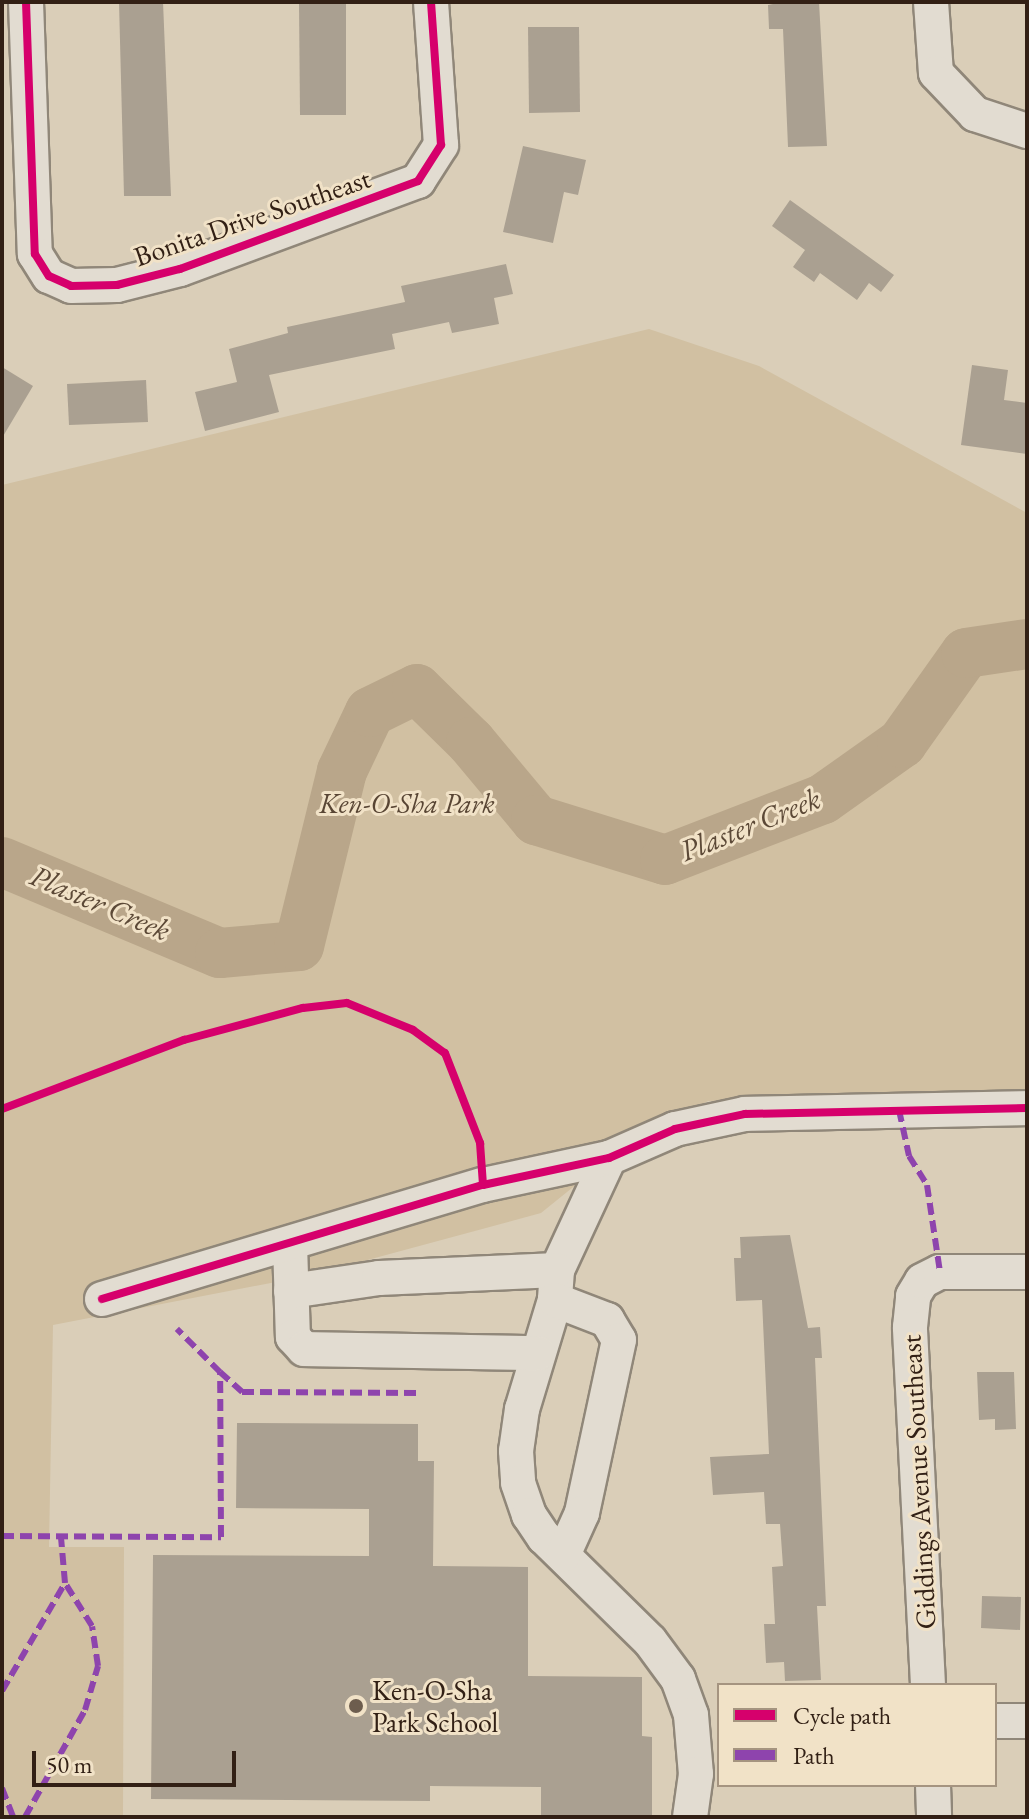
<!DOCTYPE html>
<style>
body{margin:0}
#map{position:relative;width:1029px;height:1819px;overflow:hidden;background:#daceb8;font-family:"EB Garamond",serif}
div>[style]{position:absolute}
.green>*{inset:0;background:#d1c0a2}
.river>*{height:50px;margin:-25px;padding:0 25px;transform-origin:25px;border-radius:25px;background:#b9a68a}
.building>*{inset:0;background:#aaa091}
.roads{filter:drop-shadow(2px 0 #908779) drop-shadow(-2px 0 #908779) drop-shadow(0 2px #908779) drop-shadow(0 -2px #908779)}
.minor>*{height:34px;margin:-17px;padding:0 17px;transform-origin:17px;border-radius:17px;background:#e2dcd1}
.quiet>*{height:6px;margin-top:-3px;transform-origin:0;background:repeating-linear-gradient(90deg,#8e44ad 0 12px,transparent 0 18px)}
.cycleway>*{height:8px;margin:-4px;padding:0 4px;transform-origin:4px;border-radius:4px;background:#d6006c}
.dots>*{width:22px;height:22px;translate:-50% -50%;box-sizing:border-box;border:4px solid #f1e2c7;border-radius:50%}
span{translate:-50% -50%;white-space:nowrap;text-align:center;line-height:1.15;-webkit-text-stroke:6px #f1e2c7;paint-order:stroke}
.street-label{font-size:28px;color:#322015}
.park-label{font-size:28px;color:#584534;font-style:italic}
.poi-label{font-size:28px;color:#322015}
.left{translate:0 -50%;text-align:left}
.water-label{font-size:30px;color:#5c4937;font-style:italic}
.frame{position:absolute;inset:0;border:4px solid #322015;pointer-events:none}
.legend{position:absolute;left:717px;top:1683px;width:280px;height:104px;box-sizing:border-box;background:#f1e2c7;border:2px solid #a59480;margin:0;padding:10px 14px;list-style:none;font-size:24px;color:#322015}
.legend li{display:flex;align-items:center;gap:16px;height:40px}
.legend b{width:40px;border:2px solid #a59480}
.scale{position:absolute;left:32px;top:1751px;width:204px;height:36px;box-sizing:border-box;border:4px solid #322015;border-top:0;padding-left:10px;font-size:24px;line-height:28px;white-space:nowrap;color:#322015;-webkit-text-stroke:6px #f1e2c7;paint-order:stroke}
</style>
<div id="map">
<div class="green">
<div style="clip-path:polygon(649px 329px,759px 366px,1027px 513px,1027px 1091px,708px 1101px,624px 1146px,541px 1213px,312px 1275px,53px 1325px,49px 1547px,124px 1547px,123px 1817px,2px 1817px,2px 485px)"></div>
</div>
<div class="river">
<div style="left:2px;top:862px;width:236px;rotate:22.7deg"></div>
<div style="left:220px;top:953px;width:79px;rotate:-5.1deg"></div>
<div style="left:299px;top:946px;width:180px;rotate:-76.2deg"></div>
<div style="left:342px;top:771px;width:65px;rotate:-64.6deg"></div>
<div style="left:370px;top:712px;width:52px;rotate:-26.1deg"></div>
<div style="left:417px;top:689px;width:76px;rotate:44.5deg"></div>
<div style="left:471px;top:742px;width:102px;rotate:50.2deg"></div>
<div style="left:536px;top:820px;width:135px;rotate:17.2deg"></div>
<div style="left:665px;top:860px;width:169px;rotate:-21.1deg"></div>
<div style="left:823px;top:799px;width:97px;rotate:-35.3deg"></div>
<div style="left:902px;top:743px;width:110px;rotate:-54.6deg"></div>
<div style="left:966px;top:653px;width:62px;rotate:-8.4deg"></div>
</div>
<div class="building">
<div style="clip-path:polygon(119px 2px,163px 2px,171px 196px,124px 196px)"></div>
<div style="clip-path:polygon(299px 2px,346px 2px,346px 115px,300px 115px)"></div>
<div style="clip-path:polygon(783px 2px,819px 2px,827px 146px,788px 147px,783px 29px,769px 29px,768px 5px)"></div>
<div style="clip-path:polygon(528px 27px,579px 27px,580px 112px,529px 113px)"></div>
<div style="clip-path:polygon(523px 146px,586px 160px,578px 195px,564px 192px,553px 243px,503px 232px)"></div>
<div style="clip-path:polygon(790px 200px,894px 275px,881px 292px,869px 283px,857px 300px,820px 273px,814px 282px,793px 267px,805px 250px,772px 226px)"></div>
<div style="clip-path:polygon(506px 264px,513px 294px,494px 298px,499px 324px,452px 333px,449px 322px,392px 334px,395px 349px,269px 375px,279px 412px,205px 431px,195px 392px,237px 382px,229px 349px,288px 333px,287px 327px,405px 302px,401px 286px)"></div>
<div style="clip-path:polygon(972px 365px,1008px 370px,1004px 400px,1027px 403px,1027px 454px,961px 445px)"></div>
<div style="clip-path:polygon(2px 367px,33px 386px,2px 438px)"></div>
<div style="clip-path:polygon(146px 380px,148px 422px,69px 425px,67px 384px)"></div>
<div style="clip-path:polygon(790px 1235px,808px 1328px,820px 1327px,822px 1358px,815px 1358px,826px 1606px,817px 1606px,821px 1680px,785px 1681px,784px 1662px,766px 1663px,764px 1624px,775px 1624px,772px 1567px,783px 1566px,780px 1524px,766px 1524px,764px 1492px,713px 1495px,710px 1457px,769px 1454px,762px 1300px,736px 1301px,734px 1258px,741px 1258px,740px 1237px)"></div>
<div style="clip-path:polygon(977px 1372px,1014px 1372px,1016px 1429px,995px 1430px,995px 1419px,979px 1420px)"></div>
<div style="clip-path:polygon(237px 1423px,418px 1424px,418px 1461px,434px 1461px,433px 1566px,528px 1567px,528px 1676px,642px 1677px,642px 1736px,652px 1737px,652px 1817px,541px 1817px,541px 1787px,430px 1786px,430px 1801px,151px 1799px,153px 1555px,369px 1556px,369px 1509px,236px 1508px)"></div>
<div style="clip-path:polygon(982px 1596px,1021px 1597px,1020px 1630px,981px 1628px)"></div>
</div>
<div class="roads">
<div class="minor">
<div style="left:26px;top:2px;width:252px;rotate:88deg"></div>
<div style="left:35px;top:254px;width:26px;rotate:58deg"></div>
<div style="left:49px;top:276px;width:24px;rotate:24deg"></div>
<div style="left:71px;top:286px;width:46px;rotate:-1.2deg"></div>
<div style="left:117px;top:285px;width:65px;rotate:-14.3deg"></div>
<div style="left:180px;top:269px;width:254px;rotate:-20.3deg"></div>
<div style="left:418px;top:181px;width:43px;rotate:-57.4deg"></div>
<div style="left:441px;top:145px;width:143px;rotate:-94deg"></div>
<div style="left:931px;top:2px;width:71px;rotate:86deg"></div>
<div style="left:936px;top:73px;width:57px;rotate:46.4deg"></div>
<div style="left:975px;top:114px;width:55px;rotate:18.1deg"></div>
<div style="left:609px;top:1158px;width:123px;rotate:114.9deg"></div>
<div style="left:557px;top:1270px;width:30px;rotate:94deg"></div>
<div style="left:555px;top:1300px;width:114px;rotate:106.8deg"></div>
<div style="left:522px;top:1409px;width:42px;rotate:98.1deg"></div>
<div style="left:516px;top:1451px;width:32px;rotate:86deg"></div>
<div style="left:518px;top:1483px;width:34px;rotate:71deg"></div>
<div style="left:529px;top:1515px;width:27px;rotate:56deg"></div>
<div style="left:544px;top:1537px;width:148px;rotate:44.5deg"></div>
<div style="left:650px;top:1641px;width:47px;rotate:53.6deg"></div>
<div style="left:678px;top:1679px;width:38px;rotate:70deg"></div>
<div style="left:691px;top:1715px;width:59px;rotate:85.2deg"></div>
<div style="left:696px;top:1774px;width:43px;rotate:97.9deg"></div>
<div style="left:290px;top:1244px;width:93px;rotate:88.2deg"></div>
<div style="left:293px;top:1337px;width:16px;rotate:47deg"></div>
<div style="left:304px;top:1349px;width:234px;rotate:1deg"></div>
<div style="left:291px;top:1291px;width:89px;rotate:-8.4deg"></div>
<div style="left:379px;top:1278px;width:178px;rotate:-2.6deg"></div>
<div style="left:102px;top:1299px;width:398px;rotate:-16.7deg"></div>
<div style="left:483px;top:1185px;width:129px;rotate:-12.1deg"></div>
<div style="left:609px;top:1158px;width:72px;rotate:-23.7deg"></div>
<div style="left:675px;top:1129px;width:72px;rotate:-12.1deg"></div>
<div style="left:745px;top:1114px;width:282px;rotate:-1.2deg"></div>
<div style="left:555px;top:1300px;width:56px;rotate:21deg"></div>
<div style="left:607px;top:1320px;width:23px;rotate:59deg"></div>
<div style="left:619px;top:1340px;width:177px;rotate:102.1deg"></div>
<div style="left:582px;top:1513px;width:46px;rotate:114.3deg"></div>
<div style="left:928px;top:1685px;width:358px;rotate:-92.9deg"></div>
<div style="left:910px;top:1327px;width:31px;rotate:-84deg"></div>
<div style="left:913px;top:1296px;width:17px;rotate:-59deg"></div>
<div style="left:922px;top:1281px;width:20px;rotate:-27deg"></div>
<div style="left:940px;top:1272px;width:87px"></div>
<div style="left:995px;top:1721px;width:32px"></div>
<div style="left:933px;top:1785px;width:32px;rotate:88deg"></div>
</div>
</div>
<div class="quiet">
<div style="left:899px;top:1110px;width:47px;rotate:77.7deg"></div>
<div style="left:909px;top:1156px;width:34px;rotate:58deg"></div>
<div style="left:927px;top:1185px;width:88px;rotate:81.5deg"></div>
<div style="left:220px;top:1372px;width:30px;rotate:42deg"></div>
<div style="left:242px;top:1392px;width:176px;rotate:0.3deg"></div>
<div style="left:2px;top:1536px;width:219px;rotate:0.3deg"></div>
<div style="left:221px;top:1537px;width:165px;rotate:-90.3deg"></div>
<div style="left:220px;top:1372px;width:61px;rotate:-135deg"></div>
<div style="left:2px;top:1691px;width:125px;rotate:-59.7deg"></div>
<div style="left:2px;top:1788px;width:31px;rotate:69deg"></div>
<div style="left:25px;top:1817px;width:123px;rotate:-60.7deg"></div>
<div style="left:85px;top:1710px;width:46px;rotate:-73.5deg"></div>
<div style="left:98px;top:1666px;width:40px;rotate:-98.5deg"></div>
<div style="left:92px;top:1626px;width:51px;rotate:-122.1deg"></div>
<div style="left:65px;top:1583px;width:46px;rotate:-95deg"></div>
</div>
<div class="cycleway">
<div style="left:26px;top:2px;width:252px;rotate:88deg"></div>
<div style="left:35px;top:254px;width:26px;rotate:58deg"></div>
<div style="left:49px;top:276px;width:24px;rotate:24deg"></div>
<div style="left:71px;top:286px;width:46px;rotate:-1.2deg"></div>
<div style="left:117px;top:285px;width:65px;rotate:-14.3deg"></div>
<div style="left:180px;top:269px;width:254px;rotate:-20.3deg"></div>
<div style="left:418px;top:181px;width:43px;rotate:-57.4deg"></div>
<div style="left:441px;top:145px;width:143px;rotate:-94deg"></div>
<div style="left:2px;top:1109px;width:195px;rotate:-20.8deg"></div>
<div style="left:184px;top:1040px;width:123px;rotate:-15.1deg"></div>
<div style="left:303px;top:1008px;width:44px;rotate:-6.5deg"></div>
<div style="left:347px;top:1003px;width:71px;rotate:22.2deg"></div>
<div style="left:413px;top:1030px;width:39px;rotate:36deg"></div>
<div style="left:445px;top:1053px;width:97px;rotate:68.7deg"></div>
<div style="left:480px;top:1143px;width:42px;rotate:85.9deg"></div>
<div style="left:102px;top:1299px;width:398px;rotate:-16.7deg"></div>
<div style="left:483px;top:1185px;width:129px;rotate:-12.1deg"></div>
<div style="left:609px;top:1158px;width:72px;rotate:-23.7deg"></div>
<div style="left:675px;top:1129px;width:72px;rotate:-12.1deg"></div>
<div style="left:745px;top:1114px;width:282px;rotate:-1.2deg"></div>
</div>
<div class="dots">
<div style="left:356px;top:1706px;background:#6d5d4e"></div>
</div>
<div class="street-label">
<span style="left:252px;top:217px;rotate:-19deg">Bonita Drive Southeast</span>
<span style="left:918px;top:1482px;rotate:-93deg">Giddings Avenue Southeast</span>
</div>
<div class="park-label">
<span style="left:407px;top:803px">Ken-O-Sha Park</span>
</div>
<div class="poi-label">
<span class="left" style="left:372px;top:1706px">Ken-O-Sha<br>Park School</span>
</div>
<div class="water-label">
<span style="left:750px;top:825px;rotate:-22deg">Plaster Creek</span>
<span style="left:100px;top:903px;rotate:23deg">Plaster Creek</span>
</div>
<div class="frame"></div>
<ul class="legend">
<li><b style="height:10px;background:#d6006c"></b>Cycle path</li>
<li><b style="height:10px;background:#8e44ad"></b>Path</li>
</ul>
<div class="scale">50 m</div>
</div>
